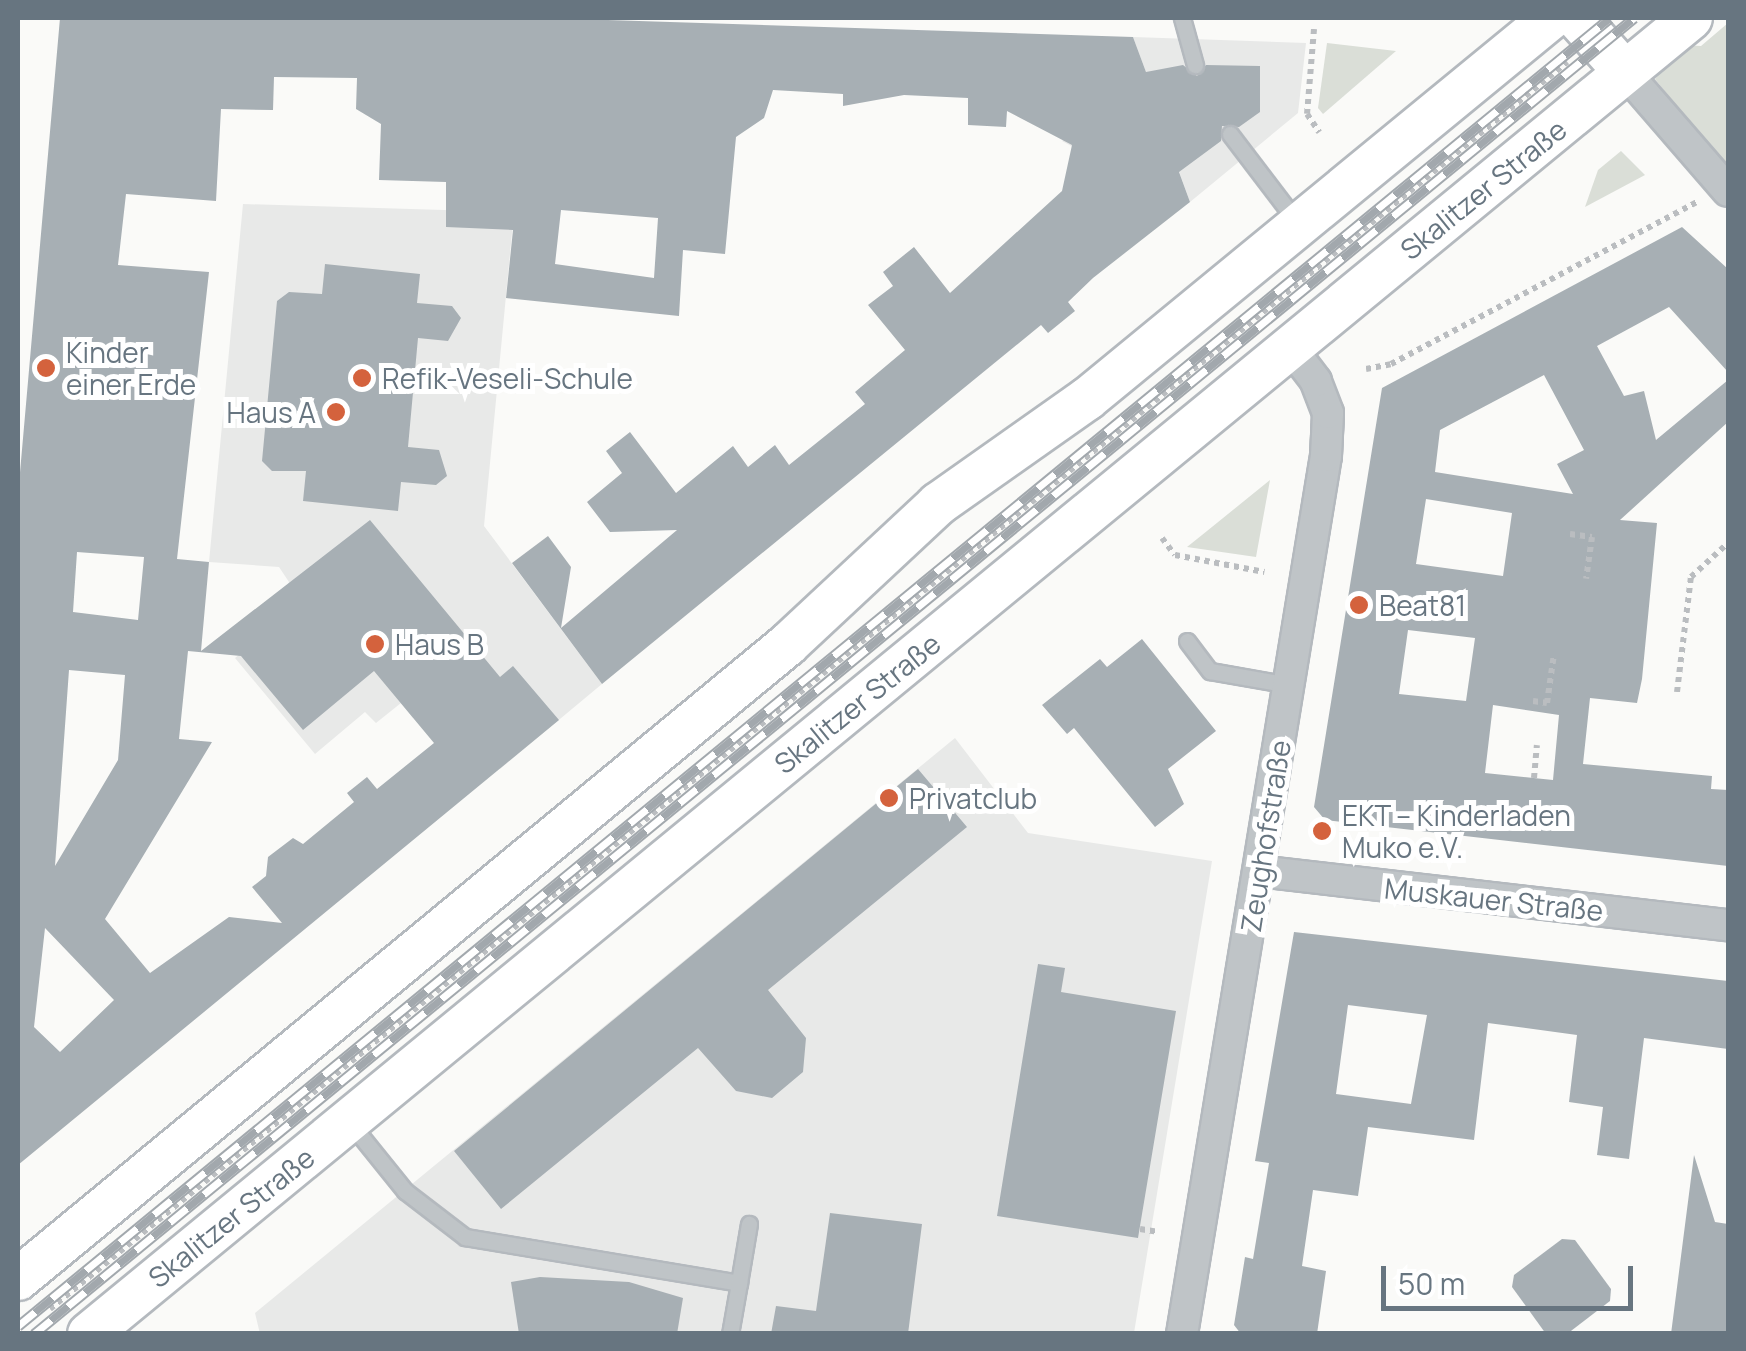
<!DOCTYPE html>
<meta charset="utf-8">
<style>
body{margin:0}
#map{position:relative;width:1746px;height:1351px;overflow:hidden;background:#fafaf8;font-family:Manrope,sans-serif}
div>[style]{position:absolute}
.built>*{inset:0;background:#e8e9e8}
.green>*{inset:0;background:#daded7}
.building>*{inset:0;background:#a7afb4}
.path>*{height:6px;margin-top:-3px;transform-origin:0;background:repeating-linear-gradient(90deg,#babdc0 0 5px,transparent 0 10px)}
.roads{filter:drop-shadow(2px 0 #b4b9be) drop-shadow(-2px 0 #b4b9be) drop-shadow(0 2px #b4b9be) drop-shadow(0 -2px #b4b9be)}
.lane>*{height:15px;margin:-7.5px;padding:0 7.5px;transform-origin:7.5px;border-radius:7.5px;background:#bfc4c7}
.street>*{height:30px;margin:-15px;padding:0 15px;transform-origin:15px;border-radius:15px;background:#bfc4c7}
.secondary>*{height:42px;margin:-21px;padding:0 21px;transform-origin:21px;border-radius:21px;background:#fff}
.rail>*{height:11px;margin-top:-5.5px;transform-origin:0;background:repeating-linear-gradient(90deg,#fff 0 22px,#a2a8ad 0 44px);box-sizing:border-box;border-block:2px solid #a2a8ad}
.dots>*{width:28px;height:28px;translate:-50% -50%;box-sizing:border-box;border:5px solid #fff;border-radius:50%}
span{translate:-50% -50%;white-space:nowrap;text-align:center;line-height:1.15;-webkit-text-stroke:10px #fff;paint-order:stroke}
.street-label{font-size:28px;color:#677580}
.poi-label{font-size:28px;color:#677580}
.left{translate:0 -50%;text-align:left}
.right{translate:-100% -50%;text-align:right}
.frame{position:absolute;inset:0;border:20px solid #677580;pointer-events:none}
.scale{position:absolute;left:1381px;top:1266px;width:252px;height:45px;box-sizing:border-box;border:5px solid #677580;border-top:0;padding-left:12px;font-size:30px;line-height:35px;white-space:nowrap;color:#677580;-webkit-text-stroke:8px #fff;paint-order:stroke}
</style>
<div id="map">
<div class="built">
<div style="clip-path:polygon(1133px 37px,1306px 43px,1298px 113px,1190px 202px,1177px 166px,1097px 160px,1062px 141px,1146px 72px)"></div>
<div style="clip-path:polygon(243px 204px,514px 212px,484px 526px,602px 684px,500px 769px,449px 706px,413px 718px,401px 703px,376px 723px,365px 712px,315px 754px,235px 658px,275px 625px,289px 582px,279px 567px,209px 562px)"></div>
<div style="clip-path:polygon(955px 738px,1028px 833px,1212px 861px,1134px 1333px,260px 1334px,255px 1313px)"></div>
</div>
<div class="green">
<div style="clip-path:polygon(1728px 23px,1728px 171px,1655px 79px,1683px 45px,1701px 46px)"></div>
<div style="clip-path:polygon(1327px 43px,1396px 51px,1323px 114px,1318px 108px)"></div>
<div style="clip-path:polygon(1621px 151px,1645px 175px,1585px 207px,1598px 170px)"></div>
<div style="clip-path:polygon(1270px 480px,1256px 557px,1187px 547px,1207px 531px)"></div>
</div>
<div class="building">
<div style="clip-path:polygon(evenodd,60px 18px,545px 18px,1133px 37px,1146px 72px,1183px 65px,1197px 76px,1206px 65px,1260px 66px,1260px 112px,1239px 127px,1222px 126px,1221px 141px,1179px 172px,1190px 202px,1093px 278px,1068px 302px,1075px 311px,1048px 333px,1041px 325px,602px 684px,512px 563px,548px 536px,571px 567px,561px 628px,677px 530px,610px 532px,587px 502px,622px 473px,606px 451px,630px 432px,676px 493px,733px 446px,748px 467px,775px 445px,789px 465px,865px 404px,855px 392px,905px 350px,868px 305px,893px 286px,883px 272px,914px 247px,950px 293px,1062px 191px,1072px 145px,1007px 111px,1006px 127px,968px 125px,968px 98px,904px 95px,843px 106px,843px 94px,773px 90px,764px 118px,736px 137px,725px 254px,683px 250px,679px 316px,506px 298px,513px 230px,446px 227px,446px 182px,379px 180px,381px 124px,356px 109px,357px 78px,274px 77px,273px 110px,221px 109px,216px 201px,126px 194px,118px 265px,209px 272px,177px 559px,209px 562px,201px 651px,370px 520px,500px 677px,513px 666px,559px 720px,18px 1165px,18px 495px,60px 18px,561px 210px,658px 218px,654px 278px,555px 264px,561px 210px,60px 18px,77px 552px,144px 557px,138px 620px,73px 612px,77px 552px,60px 18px,188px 651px,241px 656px,303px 730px,374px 671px,434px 743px,377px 789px,367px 777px,347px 793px,354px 802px,303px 844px,293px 838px,268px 857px,266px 876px,252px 887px,282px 923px,229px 917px,150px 973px,105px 919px,212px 742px,179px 739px,188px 651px,60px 18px,69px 670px,125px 675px,118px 760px,55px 866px,69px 670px,60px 18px,45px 928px,114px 1000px,60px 1052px,34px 1027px,45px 928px)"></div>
<div style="clip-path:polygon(evenodd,1682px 227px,1728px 269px,1728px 372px,1669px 307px,1597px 346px,1624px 396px,1644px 391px,1656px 440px,1728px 380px,1728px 422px,1620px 520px,1657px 523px,1642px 679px,1637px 703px,1590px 698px,1583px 764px,1712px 776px,1711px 789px,1728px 790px,1728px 866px,1325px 820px,1314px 807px,1382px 388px,1682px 227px,1544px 375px,1584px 450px,1557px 464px,1573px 494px,1435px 472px,1440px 430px,1544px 375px,1682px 227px,1426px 499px,1512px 513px,1503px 576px,1416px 564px,1426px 499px,1682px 227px,1408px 630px,1475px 638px,1466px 701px,1399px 694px,1408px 630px,1682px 227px,1493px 705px,1559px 715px,1553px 780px,1485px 773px,1493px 705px)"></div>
<div style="clip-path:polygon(325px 264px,420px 274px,417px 303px,452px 306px,461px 318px,448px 341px,418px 338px,408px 447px,439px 450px,447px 476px,436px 485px,401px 482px,398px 511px,303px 501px,306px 471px,272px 471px,262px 461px,277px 301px,289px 292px,322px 294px)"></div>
<div style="clip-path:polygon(1142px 639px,1216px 731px,1168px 769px,1184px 804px,1155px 827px,1074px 728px,1067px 734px,1042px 705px,1100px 659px,1107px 667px)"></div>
<div style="clip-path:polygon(918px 769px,967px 827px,768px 990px,806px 1038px,803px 1072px,772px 1098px,736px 1091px,698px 1048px,501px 1209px,454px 1151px)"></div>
<div style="clip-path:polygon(evenodd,1294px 932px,1728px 981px,1728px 1049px,1644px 1038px,1629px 1159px,1597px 1155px,1603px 1107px,1569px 1102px,1577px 1035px,1488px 1023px,1474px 1140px,1368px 1127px,1358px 1196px,1313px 1190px,1302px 1266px,1326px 1271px,1317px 1334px,1241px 1334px,1234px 1325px,1241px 1282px,1245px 1257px,1253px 1259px,1269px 1163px,1255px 1161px,1294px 932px,1348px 1005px,1427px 1015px,1411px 1104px,1336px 1094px,1348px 1005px)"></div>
<div style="clip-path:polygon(1038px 964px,1065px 968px,1061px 992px,1176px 1011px,1138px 1238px,997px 1216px)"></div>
<div style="clip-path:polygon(1694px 1155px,1715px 1222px,1728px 1224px,1728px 1334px,1671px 1334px)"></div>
<div style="clip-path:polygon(830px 1213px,922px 1224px,908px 1334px,771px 1334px,776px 1306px,816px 1311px)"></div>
<div style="clip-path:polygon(1562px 1239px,1575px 1240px,1611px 1289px,1610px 1301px,1567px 1334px,1546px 1334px,1512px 1287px,1514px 1275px)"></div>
<div style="clip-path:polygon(540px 1277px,629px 1282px,683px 1298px,677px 1334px,519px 1334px,511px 1282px)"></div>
</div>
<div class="path">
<div style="left:1314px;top:29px;width:85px;rotate:94.7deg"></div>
<div style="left:1307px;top:114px;width:22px;rotate:56deg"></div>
<div style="left:1366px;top:369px;width:25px;rotate:-11deg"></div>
<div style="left:1391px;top:364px;width:348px;rotate:-27.9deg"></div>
<div style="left:1570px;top:534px;width:22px;rotate:8deg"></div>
<div style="left:1592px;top:537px;width:42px;rotate:98.1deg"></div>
<div style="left:1162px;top:538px;width:21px;rotate:53deg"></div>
<div style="left:1175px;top:555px;width:91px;rotate:10.8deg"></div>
<div style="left:1677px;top:692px;width:116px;rotate:-83.1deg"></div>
<div style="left:1691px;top:577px;width:50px;rotate:-42.6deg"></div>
<div style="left:1533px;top:701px;width:14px;rotate:8deg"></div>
<div style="left:1547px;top:703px;width:49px;rotate:-81.9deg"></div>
<div style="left:1534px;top:778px;width:33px;rotate:-85deg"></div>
<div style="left:1140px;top:1229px;width:19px;rotate:9deg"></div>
<div style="left:50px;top:1309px;width:1964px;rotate:-39.42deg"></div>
</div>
<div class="roads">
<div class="lane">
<div style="left:1182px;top:18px;width:49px;rotate:74.5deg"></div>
<div style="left:1230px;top:134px;width:111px;rotate:52.7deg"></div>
<div style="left:1187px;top:641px;width:38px;rotate:53deg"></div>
<div style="left:1210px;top:671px;width:80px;rotate:10deg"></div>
<div style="left:351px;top:1124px;width:86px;rotate:51.1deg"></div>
<div style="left:405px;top:1191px;width:76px;rotate:37.5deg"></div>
<div style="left:465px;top:1237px;width:278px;rotate:9.5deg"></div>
<div style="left:739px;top:1283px;width:52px;rotate:100deg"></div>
<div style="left:739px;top:1283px;width:60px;rotate:-80.4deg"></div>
</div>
<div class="street">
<div style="left:1625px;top:72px;width:157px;rotate:49.1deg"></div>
<div style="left:1259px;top:871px;width:472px;rotate:6.6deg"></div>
<div style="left:1182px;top:1334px;width:890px;rotate:-80.69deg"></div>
<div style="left:1326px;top:456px;width:43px;rotate:-87.3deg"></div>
<div style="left:1328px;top:413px;width:34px;rotate:-111deg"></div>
<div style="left:1316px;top:381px;width:43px;rotate:-127.4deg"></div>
</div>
<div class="secondary">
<div style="left:1577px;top:18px;width:72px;rotate:48.4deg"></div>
<div style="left:18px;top:1279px;width:997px;rotate:-39.5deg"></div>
<div style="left:787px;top:645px;width:207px;rotate:-43deg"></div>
<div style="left:938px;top:504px;width:182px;rotate:-35.2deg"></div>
<div style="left:1087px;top:399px;width:600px;rotate:-39.39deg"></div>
<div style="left:89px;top:1334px;width:2073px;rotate:-39.4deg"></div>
</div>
</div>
<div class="rail">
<div style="left:18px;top:1326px;width:2060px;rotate:-39.41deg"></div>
<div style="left:34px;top:1334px;width:2072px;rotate:-39.44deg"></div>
</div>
<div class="dots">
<div style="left:46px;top:368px;background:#d4623d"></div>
<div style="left:362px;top:378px;background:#d4623d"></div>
<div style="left:336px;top:412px;background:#d4623d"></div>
<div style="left:1359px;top:605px;background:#d4623d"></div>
<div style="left:375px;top:644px;background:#d4623d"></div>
<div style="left:889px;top:798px;background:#d4623d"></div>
<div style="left:1322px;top:831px;background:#d4623d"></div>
</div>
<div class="street-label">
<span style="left:1483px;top:189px;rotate:-39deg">Skalitzer Straße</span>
<span style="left:857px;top:703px;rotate:-39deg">Skalitzer Straße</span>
<span style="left:1265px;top:836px;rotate:-81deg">Zeughofstraße</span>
<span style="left:1494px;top:899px;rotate:6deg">Muskauer Straße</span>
<span style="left:231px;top:1217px;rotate:-39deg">Skalitzer Straße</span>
</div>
<div class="poi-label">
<span class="left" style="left:66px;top:368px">Kinder<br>einer Erde</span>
<span class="left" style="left:382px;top:378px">Refik-Veseli-Schule</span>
<span class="right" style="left:316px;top:412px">Haus A</span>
<span class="left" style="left:1379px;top:605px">Beat81</span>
<span class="left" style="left:395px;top:644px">Haus B</span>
<span class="left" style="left:909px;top:798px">Privatclub</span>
<span class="left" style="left:1342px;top:831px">EKT – Kinderladen<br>Muko e.V.</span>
</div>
<div class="frame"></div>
<div class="scale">50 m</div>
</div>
